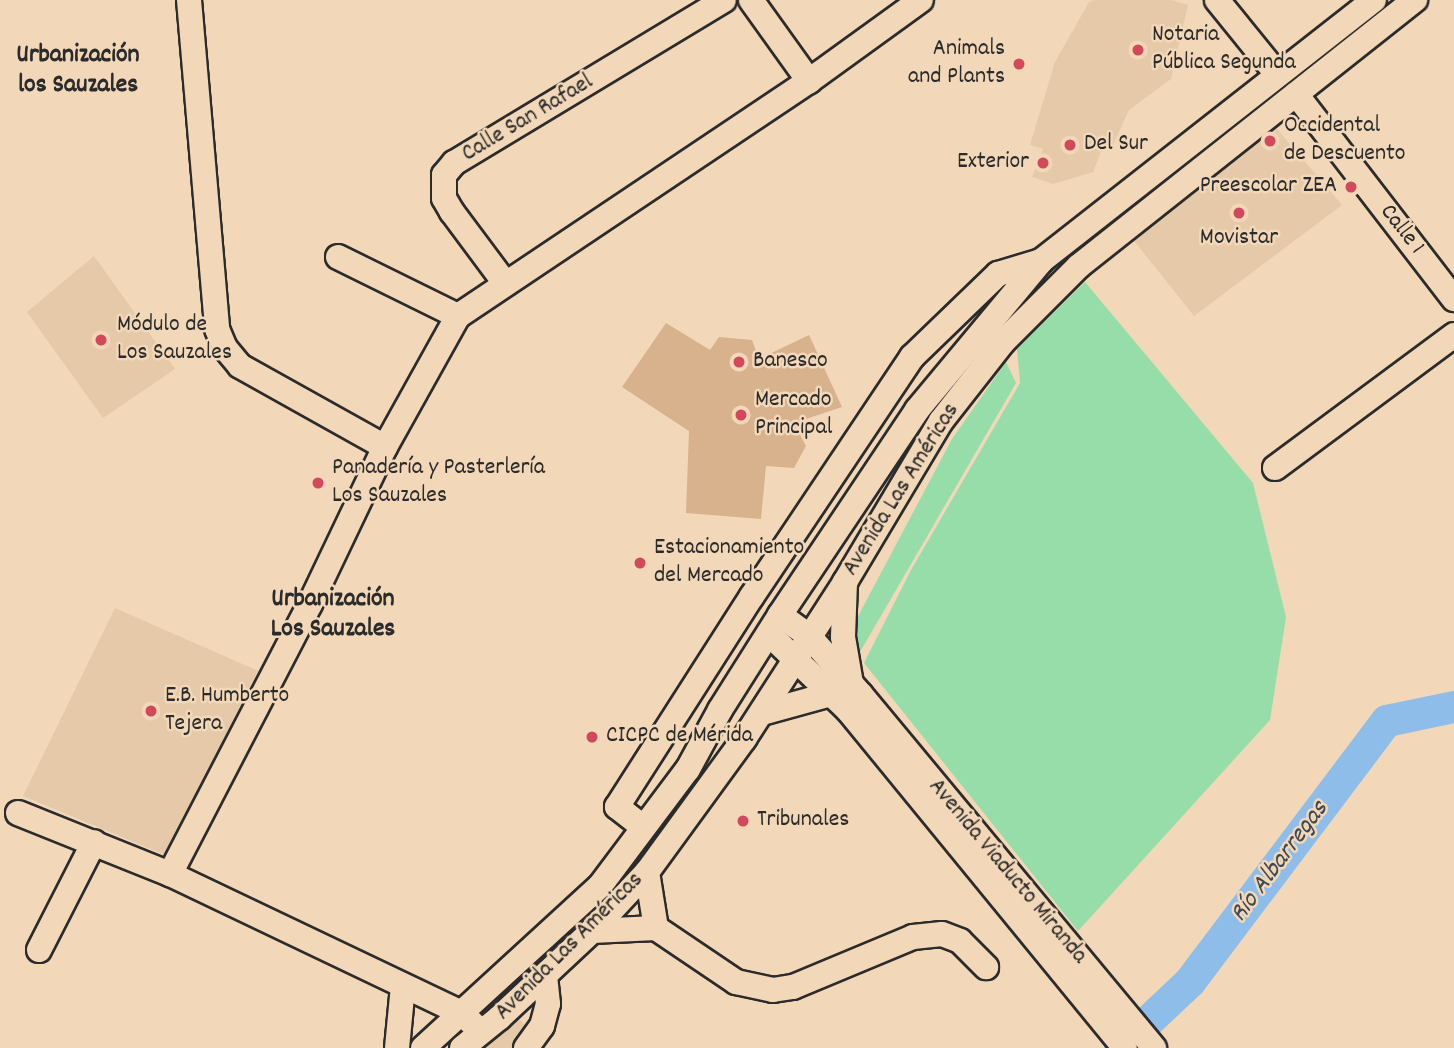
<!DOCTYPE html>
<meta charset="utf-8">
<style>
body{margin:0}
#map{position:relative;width:1454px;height:1048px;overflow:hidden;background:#f2d7b9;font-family:Dekko,sans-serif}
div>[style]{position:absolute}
.built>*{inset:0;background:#e6c9a9}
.green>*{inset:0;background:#97ddaa}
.river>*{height:32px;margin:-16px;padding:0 16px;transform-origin:16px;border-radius:16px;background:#8fbde9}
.building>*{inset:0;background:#d7b28d}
.roads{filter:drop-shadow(2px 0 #2b2b2b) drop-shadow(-2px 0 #2b2b2b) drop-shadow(0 2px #2b2b2b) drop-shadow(0 -2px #2b2b2b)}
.minor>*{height:24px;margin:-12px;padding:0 12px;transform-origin:12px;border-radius:12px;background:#f2d7b9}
.dots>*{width:19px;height:19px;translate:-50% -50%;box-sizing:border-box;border:4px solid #f2d7b9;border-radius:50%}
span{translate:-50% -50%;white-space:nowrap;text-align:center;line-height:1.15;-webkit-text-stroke:5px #f2d7b9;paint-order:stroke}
.poi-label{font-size:24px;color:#2b2b2b}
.left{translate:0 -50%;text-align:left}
.right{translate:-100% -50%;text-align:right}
.street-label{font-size:24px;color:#2b2b2b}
.neighbourhood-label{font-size:26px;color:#2b2b2b;font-weight:700}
.water-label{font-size:26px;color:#3f4851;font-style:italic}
</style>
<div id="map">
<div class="built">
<div style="clip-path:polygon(1094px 0,1171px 0,1188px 5px,1171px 79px,1129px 110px,1111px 149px,1102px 149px,1093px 172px,1053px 184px,1032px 177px,1043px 149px,1030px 145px,1055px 62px,1089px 2px)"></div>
<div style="clip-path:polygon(1271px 122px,1342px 205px,1194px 316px,1127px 232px)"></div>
<div style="clip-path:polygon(94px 256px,175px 369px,103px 418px,27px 312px)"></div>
<div style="clip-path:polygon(115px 608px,258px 671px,165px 855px,23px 796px)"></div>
<div style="clip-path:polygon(519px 1019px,546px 1048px,486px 1048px)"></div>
</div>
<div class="green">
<div style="clip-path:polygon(1085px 282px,1253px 483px,1286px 617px,1270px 720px,1078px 931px,864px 663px,911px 570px,1020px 383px,1017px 349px)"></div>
<div style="clip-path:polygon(1006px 362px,1016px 383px,860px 652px,855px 622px,952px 439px)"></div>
</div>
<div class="river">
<div style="left:1120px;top:1048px;width:96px;rotate:-43.3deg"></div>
<div style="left:1190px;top:982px;width:327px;rotate:-53deg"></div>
<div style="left:1387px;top:721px;width:68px;rotate:-11.8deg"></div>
</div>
<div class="building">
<div style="clip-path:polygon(666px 323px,710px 350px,719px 337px,752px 340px,759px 359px,809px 335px,842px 407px,794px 423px,806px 446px,794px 468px,766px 466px,761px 519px,686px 513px,689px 431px,622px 387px)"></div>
</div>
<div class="roads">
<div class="minor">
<div style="left:189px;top:0;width:330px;rotate:85.1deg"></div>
<div style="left:217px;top:329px;width:21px;rotate:67deg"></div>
<div style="left:225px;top:348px;width:23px;rotate:50deg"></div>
<div style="left:240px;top:366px;width:166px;rotate:29.2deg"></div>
<div style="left:751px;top:0;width:100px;rotate:54.4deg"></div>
<div style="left:1217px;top:0;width:95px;rotate:51deg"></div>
<div style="left:1296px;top:94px;width:259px;rotate:52.4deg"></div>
<div style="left:338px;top:257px;width:134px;rotate:26.2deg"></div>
<div style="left:505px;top:283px;width:89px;rotate:-126.7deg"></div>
<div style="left:452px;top:212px;width:16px;rotate:-120deg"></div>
<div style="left:444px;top:198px;width:23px;rotate:-90deg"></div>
<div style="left:444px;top:175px;width:16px;rotate:-50deg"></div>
<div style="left:454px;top:163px;width:315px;rotate:-31.1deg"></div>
<div style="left:1275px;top:468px;width:223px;rotate:-36.6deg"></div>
<div style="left:845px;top:582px;width:55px;rotate:92.1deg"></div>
<div style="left:843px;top:637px;width:48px;rotate:80.3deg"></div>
<div style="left:780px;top:615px;width:36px;rotate:36deg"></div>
<div style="left:809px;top:636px;width:79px;rotate:48.6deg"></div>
<div style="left:861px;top:695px;width:459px;rotate:50.3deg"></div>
<div style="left:769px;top:634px;width:110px;rotate:43.9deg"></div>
<div style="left:848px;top:710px;width:437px;rotate:50.7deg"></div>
<div style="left:762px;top:713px;width:72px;rotate:-15.4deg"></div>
<div style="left:18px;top:813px;width:164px;rotate:21.9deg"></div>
<div style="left:170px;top:874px;width:325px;rotate:25.5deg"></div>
<div style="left:463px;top:1014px;width:14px;rotate:45deg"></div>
<div style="left:643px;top:827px;width:33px;rotate:-142deg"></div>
<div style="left:617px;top:807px;width:250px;rotate:-57.4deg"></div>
<div style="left:752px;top:596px;width:288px;rotate:-56.2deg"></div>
<div style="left:912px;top:357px;width:120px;rotate:-44deg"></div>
<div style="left:998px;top:274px;width:45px;rotate:-16.8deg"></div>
<div style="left:647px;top:872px;width:57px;rotate:80.9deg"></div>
<div style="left:170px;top:874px;width:304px;rotate:-62.6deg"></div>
<div style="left:310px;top:604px;width:174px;rotate:-64.5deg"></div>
<div style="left:385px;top:447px;width:150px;rotate:-60.9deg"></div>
<div style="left:458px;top:316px;width:422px;rotate:-33.8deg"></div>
<div style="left:809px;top:81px;width:138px;rotate:-35.9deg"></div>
<div style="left:592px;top:931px;width:64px;rotate:-2.7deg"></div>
<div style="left:656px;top:928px;width:97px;rotate:34deg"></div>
<div style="left:736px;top:982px;width:38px;rotate:12deg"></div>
<div style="left:773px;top:990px;width:20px;rotate:-9deg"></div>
<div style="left:793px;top:987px;width:130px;rotate:-22.6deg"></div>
<div style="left:913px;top:937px;width:29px;rotate:-6deg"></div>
<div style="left:942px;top:934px;width:19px;rotate:21deg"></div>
<div style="left:960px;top:941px;width:37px;rotate:45deg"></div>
<div style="left:39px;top:950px;width:121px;rotate:-63deg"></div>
<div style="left:397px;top:1048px;width:62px;rotate:-84.5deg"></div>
<div style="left:423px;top:1048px;width:240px;rotate:-42.5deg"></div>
<div style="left:600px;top:886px;width:146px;rotate:-53.1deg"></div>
<div style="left:688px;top:769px;width:67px;rotate:-61.5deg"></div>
<div style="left:720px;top:710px;width:112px;rotate:-57.7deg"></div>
<div style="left:780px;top:615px;width:247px;rotate:-56.2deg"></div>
<div style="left:917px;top:410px;width:194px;rotate:-50.2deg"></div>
<div style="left:1041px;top:261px;width:423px;rotate:-38.1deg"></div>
<div style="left:462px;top:1048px;width:48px;rotate:-39deg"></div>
<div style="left:499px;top:1018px;width:127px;rotate:-43.1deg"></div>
<div style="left:592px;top:931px;width:81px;rotate:-47deg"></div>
<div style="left:647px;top:872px;width:165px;rotate:-53.9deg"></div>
<div style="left:744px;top:739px;width:187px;rotate:-57.2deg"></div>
<div style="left:845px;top:582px;width:187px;rotate:-59.2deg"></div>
<div style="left:941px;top:421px;width:100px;rotate:-51.9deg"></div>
<div style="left:1003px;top:342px;width:107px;rotate:-45deg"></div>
<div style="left:1079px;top:266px;width:429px;rotate:-38.4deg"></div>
<div style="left:526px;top:1048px;width:27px;rotate:-54deg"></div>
<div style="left:542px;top:1026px;width:23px;rotate:-75deg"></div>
<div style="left:548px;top:1004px;width:29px;rotate:-96deg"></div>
</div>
</div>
<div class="dots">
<div style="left:1138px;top:50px;background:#d1495b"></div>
<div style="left:1019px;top:64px;background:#d1495b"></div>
<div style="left:1270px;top:141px;background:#d1495b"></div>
<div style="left:1070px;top:145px;background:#d1495b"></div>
<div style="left:1043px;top:163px;background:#d1495b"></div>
<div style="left:1351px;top:187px;background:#d1495b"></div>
<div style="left:1239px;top:213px;background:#d1495b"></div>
<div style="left:101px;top:340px;background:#d1495b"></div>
<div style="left:739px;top:362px;background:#d1495b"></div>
<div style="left:741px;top:415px;background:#d1495b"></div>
<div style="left:318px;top:483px;background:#d1495b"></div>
<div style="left:640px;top:563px;background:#d1495b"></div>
<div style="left:151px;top:711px;background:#d1495b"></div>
<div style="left:592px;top:737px;background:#d1495b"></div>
<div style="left:743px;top:821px;background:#d1495b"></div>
</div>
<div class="poi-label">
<span class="left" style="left:1152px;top:50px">Notaria<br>Pública Segunda</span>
<span class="right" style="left:1005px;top:64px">Animals<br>and Plants</span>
<span class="left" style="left:1284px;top:141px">Occidental<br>de Descuento</span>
<span class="left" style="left:1084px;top:145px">Del Sur</span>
<span class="right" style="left:1029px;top:163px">Exterior</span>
<span class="right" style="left:1337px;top:187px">Preescolar ZEA</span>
<span style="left:1239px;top:239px">Movistar</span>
<span class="left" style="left:117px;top:340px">Módulo de<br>Los Sauzales</span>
<span class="left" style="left:753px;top:362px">Banesco</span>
<span class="left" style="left:755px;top:415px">Mercado<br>Principal</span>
<span class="left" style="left:332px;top:483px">Panadería y Pasterlería<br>Los Sauzales</span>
<span class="left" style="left:654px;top:563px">Estacionamiento<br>del Mercado</span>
<span class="left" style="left:165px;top:711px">E.B. Humberto<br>Tejera</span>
<span class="left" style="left:606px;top:737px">CICPC de Mérida</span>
<span class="left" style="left:757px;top:821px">Tribunales</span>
</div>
<div class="street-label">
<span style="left:528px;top:119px;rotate:-31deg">Calle San Rafael</span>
<span style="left:1401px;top:230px;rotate:52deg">Calle 1</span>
<span style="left:902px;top:490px;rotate:-58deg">Avenida Las Américas</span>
<span style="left:1007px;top:872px;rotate:50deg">Avenida Viaducto Miranda</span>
<span style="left:570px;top:947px;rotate:-45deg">Avenida Las Américas</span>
</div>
<div class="neighbourhood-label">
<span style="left:78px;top:71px">Urbanización<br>los Sauzales</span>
<span style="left:333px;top:615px">Urbanización<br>Los Sauzales</span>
</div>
<div class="water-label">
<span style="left:1280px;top:862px;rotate:-53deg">Río Albarregas</span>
</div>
</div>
